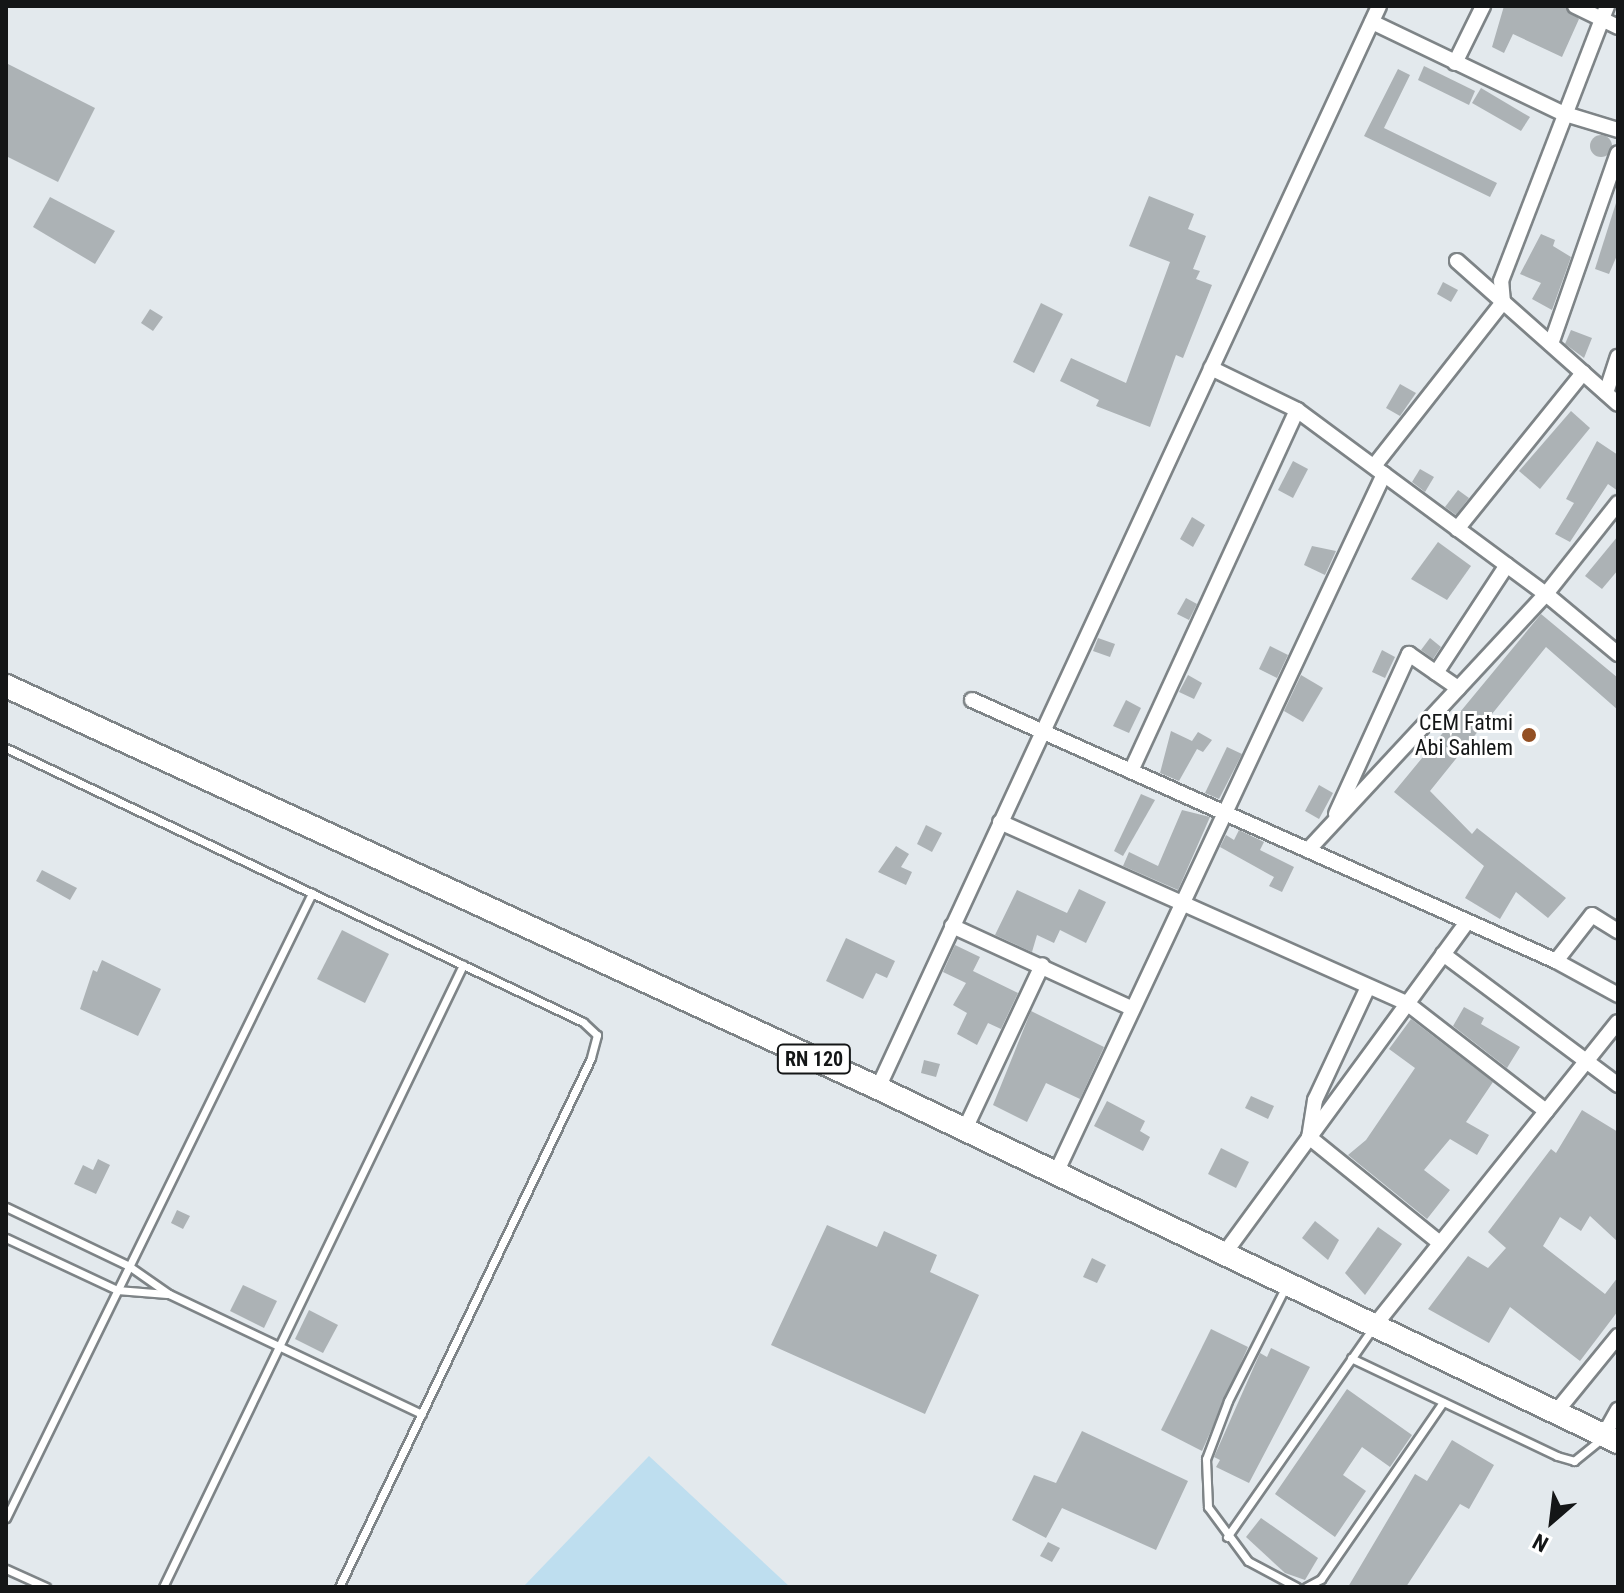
<!DOCTYPE html>
<style>
body{margin:0}
#map{position:relative;width:1624px;height:1593px;overflow:hidden;background:#e3e9ed;font-family:"Roboto Condensed",sans-serif}
div>[style]{position:absolute}
.green>*{inset:0;background:#bedeef}
.building>*{inset:0;background:#acb2b5}
.round{border-radius:50%}
.roads{filter:drop-shadow(2px 0 #7e8487) drop-shadow(-2px 0 #7e8487) drop-shadow(0 2px #7e8487) drop-shadow(0 -2px #7e8487)}
.service>*{height:7px;margin:-3.5px;padding:0 3.5px;transform-origin:3.5px;border-radius:3.5px;background:#fff}
.minor>*{height:14px;margin:-7px;padding:0 7px;transform-origin:7px;border-radius:7px;background:#fff}
.primary>*{height:22px;margin:-11px;padding:0 11px;transform-origin:11px;border-radius:11px;background:#fff}
.dots>*{width:22px;height:22px;translate:-50% -50%;box-sizing:border-box;border:4px solid #fff;border-radius:50%}
span{translate:-50% -50%;white-space:nowrap;text-align:center;line-height:1.15;-webkit-text-stroke:6px #fff;paint-order:stroke}
.shield-label span{padding:2px 6px;background:#fff;border:2px solid;border-radius:6px;-webkit-text-stroke-width:0}
.shield-label{font-size:20px;color:#141617;font-weight:700}
.poi-label{font-size:22px;color:#141617}
.right{translate:-100% -50%;text-align:right}
.frame{position:absolute;inset:0;border:8px solid #141617;pointer-events:none}
.north{position:absolute;left:1512px;top:1481px;width:80px;height:80px;-webkit-text-stroke:6px #fff;paint-order:stroke;rotate:208deg;font-size:22px;font-weight:700;line-height:32px;text-align:center;color:#141617}
.north::after{content:'';display:block;margin:auto;width:28px;height:36px;background:#141617;clip-path:polygon(50% 0,100% 100%,50% 72%,0 100%)}
</style>
<div id="map">
<div class="green">
<div style="clip-path:polygon(649px 1456px,790px 1587px,523px 1587px)"></div>
</div>
<div class="building">
<div style="clip-path:polygon(1504px 6px,1565px 6px,1579px 19px,1562px 57px,1513px 34px,1504px 53px,1492px 47px)"></div>
<div style="clip-path:polygon(6px 63px,95px 108px,58px 182px,6px 156px)"></div>
<div style="clip-path:polygon(1424px 66px,1475px 91px,1469px 105px,1418px 80px)"></div>
<div style="clip-path:polygon(1398px 69px,1410px 75px,1384px 128px,1497px 183px,1490px 197px,1364px 136px)"></div>
<div style="clip-path:polygon(1481px 88px,1530px 117px,1521px 131px,1472px 103px)"></div>
<div class="round" style="left:1590px;top:135px;width:22px;height:22px"></div>
<div style="clip-path:polygon(1149px 196px,1194px 214px,1188px 229px,1206px 236px,1193px 269px,1200px 271px,1196px 279px,1212px 285px,1183px 358px,1176px 355px,1150px 427px,1096px 406px,1099px 400px,1060px 381px,1071px 358px,1126px 383px,1170px 262px,1129px 246px)"></div>
<div style="clip-path:polygon(50px 197px,115px 231px,95px 264px,33px 227px)"></div>
<div style="clip-path:polygon(1616px 203px,1618px 253px,1609px 274px,1595px 269px)"></div>
<div style="clip-path:polygon(1541px 234px,1555px 240px,1553px 246px,1571px 257px,1552px 310px,1532px 299px,1541px 283px,1520px 274px)"></div>
<div style="clip-path:polygon(1443px 282px,1458px 290px,1451px 302px,1437px 294px)"></div>
<div style="clip-path:polygon(1041px 303px,1063px 314px,1034px 373px,1013px 362px)"></div>
<div style="clip-path:polygon(150px 309px,163px 317px,153px 331px,141px 323px)"></div>
<div style="clip-path:polygon(1571px 330px,1592px 338px,1584px 358px,1565px 344px)"></div>
<div style="clip-path:polygon(1400px 384px,1416px 393px,1400px 416px,1386px 408px)"></div>
<div style="clip-path:polygon(1571px 411px,1590px 428px,1540px 489px,1519px 471px)"></div>
<div style="clip-path:polygon(1597px 441px,1618px 455px,1618px 491px,1608px 484px,1570px 542px,1555px 534px,1574px 503px,1566px 499px)"></div>
<div style="clip-path:polygon(1293px 461px,1308px 469px,1293px 498px,1278px 490px)"></div>
<div style="clip-path:polygon(1420px 469px,1434px 477px,1425px 492px,1412px 482px)"></div>
<div style="clip-path:polygon(1458px 490px,1469px 498px,1456px 515px,1445px 507px)"></div>
<div style="clip-path:polygon(1192px 517px,1205px 525px,1193px 547px,1180px 539px)"></div>
<div style="clip-path:polygon(1618px 536px,1618px 570px,1602px 589px,1585px 576px)"></div>
<div style="clip-path:polygon(1438px 542px,1471px 566px,1447px 600px,1411px 579px)"></div>
<div style="clip-path:polygon(1312px 546px,1336px 551px,1325px 575px,1304px 565px)"></div>
<div style="clip-path:polygon(1186px 598px,1197px 604px,1189px 620px,1177px 614px)"></div>
<div style="clip-path:polygon(1541px 614px,1618px 678px,1618px 710px,1546px 647px,1430px 791px,1472px 834px,1477px 828px,1566px 898px,1548px 918px,1516px 892px,1500px 919px,1465px 898px,1484px 866px,1394px 792px)"></div>
<div style="clip-path:polygon(1098px 638px,1115px 644px,1110px 657px,1093px 651px)"></div>
<div style="clip-path:polygon(1430px 638px,1441px 647px,1433px 659px,1421px 650px)"></div>
<div style="clip-path:polygon(1270px 646px,1288px 655px,1277px 678px,1259px 669px)"></div>
<div style="clip-path:polygon(1382px 650px,1395px 657px,1385px 678px,1372px 672px)"></div>
<div style="clip-path:polygon(1188px 675px,1202px 683px,1194px 699px,1179px 692px)"></div>
<div style="clip-path:polygon(1301px 675px,1323px 688px,1303px 722px,1284px 711px)"></div>
<div style="clip-path:polygon(1126px 700px,1141px 708px,1129px 733px,1113px 726px)"></div>
<div style="clip-path:polygon(1171px 731px,1192px 741px,1198px 732px,1212px 740px,1203px 752px,1197px 749px,1179px 781px,1160px 773px)"></div>
<div style="clip-path:polygon(1227px 747px,1242px 754px,1219px 799px,1205px 793px)"></div>
<div style="clip-path:polygon(1319px 785px,1333px 793px,1319px 819px,1305px 811px)"></div>
<div style="clip-path:polygon(1141px 794px,1155px 800px,1123px 856px,1114px 851px)"></div>
<div style="clip-path:polygon(1182px 810px,1210px 817px,1178px 890px,1123px 866px,1129px 852px,1158px 866px)"></div>
<div style="clip-path:polygon(926px 825px,942px 833px,932px 852px,917px 844px)"></div>
<div style="clip-path:polygon(1239px 830px,1264px 842px,1260px 850px,1294px 867px,1282px 892px,1269px 886px,1274px 877px,1220px 847px,1226px 835px,1234px 840px)"></div>
<div style="clip-path:polygon(896px 846px,909px 854px,901px 867px,912px 872px,906px 885px,878px 872px)"></div>
<div style="clip-path:polygon(42px 870px,77px 888px,70px 900px,36px 881px)"></div>
<div style="clip-path:polygon(1079px 889px,1106px 902px,1086px 943px,1060px 930px,1054px 943px,1037px 935px,1032px 952px,995px 935px,1017px 890px,1067px 913px)"></div>
<div style="clip-path:polygon(342px 930px,389px 954px,365px 1003px,317px 979px)"></div>
<div style="clip-path:polygon(846px 938px,895px 961px,887px 978px,876px 973px,863px 999px,826px 981px)"></div>
<div style="clip-path:polygon(955px 945px,980px 957px,973px 971px,1018px 993px,1001px 1029px,988px 1023px,977px 1045px,957px 1034px,967px 1013px,953px 1005px,966px 983px,943px 972px)"></div>
<div style="clip-path:polygon(102px 960px,161px 989px,138px 1036px,80px 1009px,93px 970px,97px 972px)"></div>
<div style="clip-path:polygon(1464px 1007px,1484px 1018px,1481px 1024px,1520px 1047px,1507px 1068px,1453px 1026px)"></div>
<div style="clip-path:polygon(1031px 1011px,1104px 1047px,1080px 1099px,1046px 1083px,1027px 1122px,993px 1105px)"></div>
<div style="clip-path:polygon(1411px 1019px,1493px 1082px,1466px 1122px,1489px 1135px,1477px 1155px,1450px 1139px,1424px 1170px,1450px 1190px,1427px 1219px,1348px 1155px,1366px 1140px,1415px 1068px,1389px 1049px)"></div>
<div style="clip-path:polygon(924px 1060px,940px 1064px,936px 1077px,921px 1073px)"></div>
<div style="clip-path:polygon(1251px 1096px,1274px 1106px,1268px 1119px,1245px 1108px)"></div>
<div style="clip-path:polygon(1107px 1101px,1145px 1121px,1140px 1131px,1150px 1137px,1143px 1151px,1094px 1126px)"></div>
<div style="clip-path:polygon(1582px 1110px,1618px 1132px,1618px 1242px,1590px 1216px,1581px 1231px,1560px 1217px,1543px 1246px,1605px 1294px,1618px 1277px,1618px 1311px,1580px 1361px,1510px 1307px,1489px 1343px,1428px 1309px,1468px 1256px,1488px 1268px,1506px 1248px,1488px 1232px,1551px 1149px,1556px 1153px)"></div>
<div style="clip-path:polygon(1221px 1148px,1249px 1162px,1236px 1188px,1208px 1174px)"></div>
<div style="clip-path:polygon(98px 1159px,110px 1165px,96px 1194px,74px 1184px,83px 1165px,93px 1170px)"></div>
<div style="clip-path:polygon(177px 1210px,190px 1216px,183px 1229px,171px 1223px)"></div>
<div style="clip-path:polygon(1315px 1221px,1339px 1240px,1328px 1260px,1302px 1238px)"></div>
<div style="clip-path:polygon(827px 1225px,877px 1247px,884px 1231px,937px 1255px,930px 1272px,979px 1295px,925px 1414px,771px 1345px)"></div>
<div style="clip-path:polygon(1378px 1227px,1402px 1244px,1365px 1295px,1345px 1273px)"></div>
<div style="clip-path:polygon(1092px 1258px,1106px 1265px,1097px 1283px,1083px 1277px)"></div>
<div style="clip-path:polygon(243px 1285px,277px 1301px,264px 1328px,230px 1311px)"></div>
<div style="clip-path:polygon(309px 1310px,338px 1325px,323px 1353px,295px 1339px)"></div>
<div style="clip-path:polygon(1211px 1329px,1248px 1347px,1202px 1451px,1161px 1430px)"></div>
<div style="clip-path:polygon(1271px 1348px,1310px 1367px,1249px 1483px,1216px 1467px,1220px 1460px,1214px 1457px,1260px 1353px,1267px 1357px)"></div>
<div style="clip-path:polygon(1347px 1389px,1412px 1435px,1390px 1467px,1362px 1447px,1343px 1475px,1366px 1491px,1335px 1537px,1275px 1494px)"></div>
<div style="clip-path:polygon(1082px 1431px,1188px 1481px,1156px 1550px,1062px 1508px,1046px 1538px,1012px 1520px,1034px 1475px,1056px 1483px)"></div>
<div style="clip-path:polygon(1452px 1440px,1494px 1465px,1469px 1509px,1460px 1504px,1406px 1587px,1348px 1587px,1415px 1474px,1427px 1481px)"></div>
<div style="clip-path:polygon(1261px 1518px,1318px 1558px,1305px 1580px,1285px 1573px,1246px 1537px)"></div>
<div style="clip-path:polygon(1048px 1542px,1060px 1548px,1052px 1562px,1040px 1556px)"></div>
</div>
<div class="roads">
<div class="service">
<div style="left:6px;top:748px;width:639px;rotate:25.4deg"></div>
<div style="left:583px;top:1022px;width:19px;rotate:43deg"></div>
<div style="left:597px;top:1035px;width:24px;rotate:105deg"></div>
<div style="left:591px;top:1058px;width:586px;rotate:115.47deg"></div>
<div style="left:6px;top:1207px;width:136px;rotate:25.6deg"></div>
<div style="left:129px;top:1266px;width:49px;rotate:35deg"></div>
<div style="left:169px;top:1294px;width:280px;rotate:25.4deg"></div>
<div style="left:6px;top:1238px;width:123px;rotate:25.1deg"></div>
<div style="left:117px;top:1290px;width:50px;rotate:4.6deg"></div>
<div style="left:1286px;top:1286px;width:129px;rotate:116.8deg"></div>
<div style="left:1228px;top:1401px;width:62px;rotate:110.8deg"></div>
<div style="left:1206px;top:1459px;width:48px;rotate:87.6deg"></div>
<div style="left:1208px;top:1507px;width:67px;rotate:53.5deg"></div>
<div style="left:1248px;top:1561px;width:55px;rotate:28deg"></div>
<div style="left:1351px;top:1358px;width:228px;rotate:25.4deg"></div>
<div style="left:1557px;top:1456px;width:18px;rotate:16deg"></div>
<div style="left:1574px;top:1461px;width:35px;rotate:-39deg"></div>
<div style="left:6px;top:1518px;width:696px;rotate:-63.91deg"></div>
<div style="left:1227px;top:1537px;width:254px;rotate:-55.1deg"></div>
<div style="left:6px;top:1569px;width:44px;rotate:24.2deg"></div>
<div style="left:163px;top:1587px;width:691px;rotate:-64.25deg"></div>
<div style="left:1306px;top:1587px;width:17px;rotate:-28deg"></div>
<div style="left:1321px;top:1579px;width:215px;rotate:-55.4deg"></div>
</div>
<div class="minor">
<div style="left:1575px;top:6px;width:48px;rotate:26deg"></div>
<div style="left:1372px;top:22px;width:211px;rotate:25.6deg"></div>
<div style="left:1562px;top:113px;width:59px;rotate:16.9deg"></div>
<div style="left:1455px;top:63px;width:64px;rotate:-63.8deg"></div>
<div style="left:1457px;top:261px;width:215px;rotate:41.6deg"></div>
<div style="left:1551px;top:344px;width:202px;rotate:-70.7deg"></div>
<div style="left:1211px;top:368px;width:96px;rotate:26deg"></div>
<div style="left:1297px;top:410px;width:310px;rotate:36.5deg"></div>
<div style="left:1546px;top:594px;width:94px;rotate:39.8deg"></div>
<div style="left:1606px;top:393px;width:38px;rotate:-72deg"></div>
<div style="left:1374px;top:466px;width:209px;rotate:-51.8deg"></div>
<div style="left:1503px;top:302px;width:21px;rotate:-95deg"></div>
<div style="left:1501px;top:281px;width:295px;rotate:-68.9deg"></div>
<div style="left:1457px;top:529px;width:201px;rotate:-51.1deg"></div>
<div style="left:1436px;top:673px;width:129px;rotate:-56.7deg"></div>
<div style="left:972px;top:700px;width:640px;rotate:24.08deg"></div>
<div style="left:1556px;top:961px;width:71px;rotate:28.7deg"></div>
<div style="left:1131px;top:771px;width:397px;rotate:-65.3deg"></div>
<div style="left:1336px;top:814px;width:176px;rotate:-65.5deg"></div>
<div style="left:1409px;top:654px;width:60px;rotate:34.8deg"></div>
<div style="left:1000px;top:822px;width:447px;rotate:24deg"></div>
<div style="left:1408px;top:1004px;width:175px;rotate:37.8deg"></div>
<div style="left:1308px;top:850px;width:350px;rotate:-47.1deg"></div>
<div style="left:1546px;top:594px;width:116px;rotate:-51.6deg"></div>
<div style="left:952px;top:926px;width:197px;rotate:24.6deg"></div>
<div style="left:1443px;top:954px;width:219px;rotate:36.8deg"></div>
<div style="left:1556px;top:961px;width:58px;rotate:-52deg"></div>
<div style="left:1592px;top:915px;width:31px;rotate:32deg"></div>
<div style="left:1368px;top:987px;width:125px;rotate:115.1deg"></div>
<div style="left:1315px;top:1100px;width:37px;rotate:99deg"></div>
<div style="left:1309px;top:1137px;width:169px;rotate:39deg"></div>
<div style="left:878px;top:1088px;width:1192px;rotate:-65.15deg"></div>
<div style="left:965px;top:1129px;width:181px;rotate:-64.8deg"></div>
<div style="left:1056px;top:1173px;width:772px;rotate:-64.86deg"></div>
<div style="left:1224px;top:1254px;width:411px;rotate:-53.8deg"></div>
<div style="left:1375px;top:1325px;width:388px;rotate:-51.3deg"></div>
<div style="left:1556px;top:1412px;width:98px;rotate:-50.8deg"></div>
<div style="left:1604px;top:1435px;width:29px;rotate:-61deg"></div>
</div>
<div class="primary">
<div style="left:6px;top:686px;width:960px;rotate:24.75deg"></div>
<div style="left:878px;top:1088px;width:820px;rotate:25.57deg"></div>
</div>
</div>
<div class="dots">
<div style="left:1529px;top:735px;background:#934f23"></div>
</div>
<div class="shield-label">
<span style="left:814px;top:1059px">RN 120</span>
</div>
<div class="poi-label">
<span class="right" style="left:1513px;top:735px">CEM Fatmi<br>Abi Sahlem</span>
</div>
<div class="frame"></div>
<div class="north">N</div>
</div>
